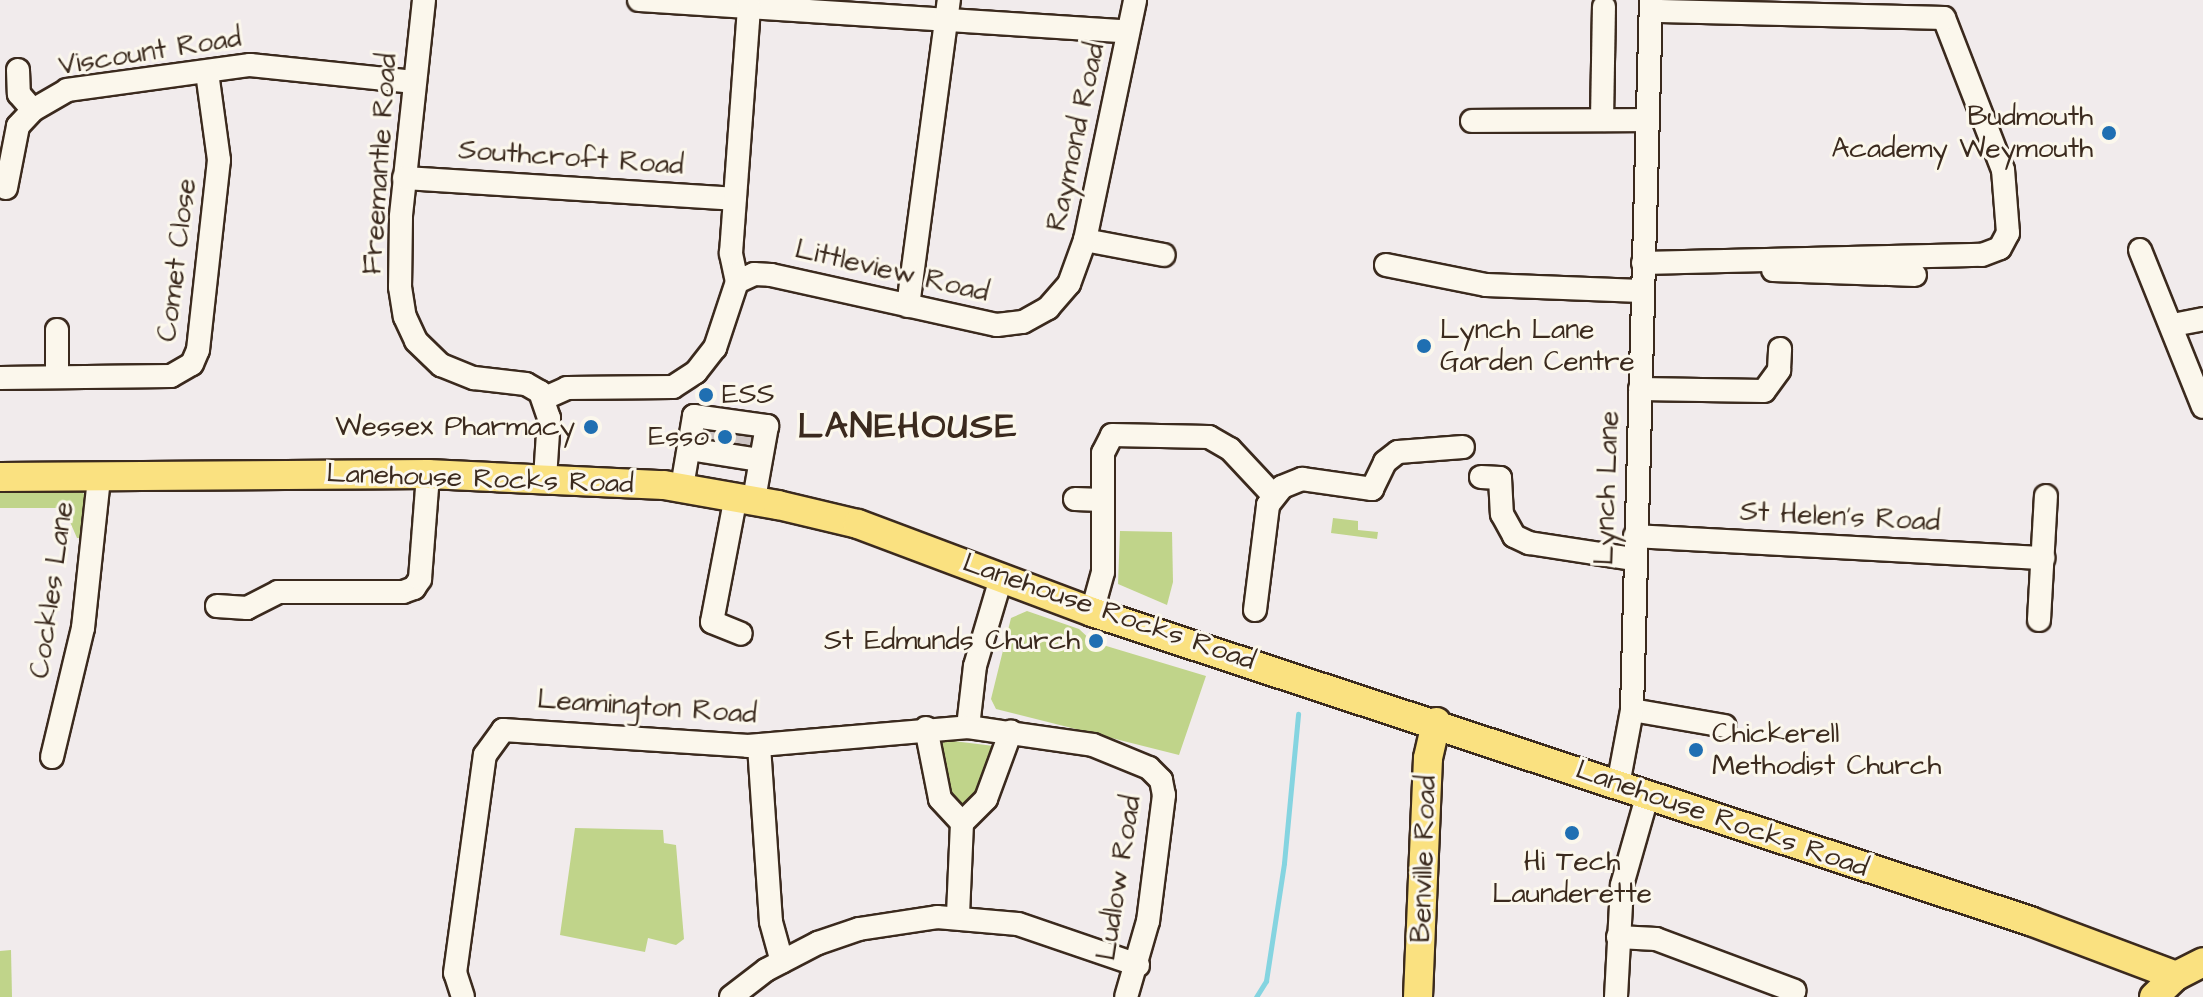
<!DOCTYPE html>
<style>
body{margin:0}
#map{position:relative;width:2203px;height:997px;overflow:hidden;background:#f1ebec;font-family:"Architects Daughter",sans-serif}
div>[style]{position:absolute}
.green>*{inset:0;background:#c0d48a}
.stream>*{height:5px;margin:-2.5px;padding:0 2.5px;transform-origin:2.5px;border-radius:2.5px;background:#85d4e0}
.minor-tunnel>*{height:22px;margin-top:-11px;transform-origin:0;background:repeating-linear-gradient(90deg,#cdc4c3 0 22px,transparent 0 33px)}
.roads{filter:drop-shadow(2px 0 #3b2a1e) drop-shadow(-2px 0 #3b2a1e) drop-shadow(0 2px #3b2a1e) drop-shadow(0 -2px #3b2a1e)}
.minor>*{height:22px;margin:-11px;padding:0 11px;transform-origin:11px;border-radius:11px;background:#fbf7ec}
.major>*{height:28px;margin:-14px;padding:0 14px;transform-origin:14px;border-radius:14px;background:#fae180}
.dots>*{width:22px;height:22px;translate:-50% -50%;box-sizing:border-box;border:4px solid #fbf7ec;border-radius:50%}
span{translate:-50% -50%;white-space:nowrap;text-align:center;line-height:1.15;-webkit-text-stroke:6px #fbf7ec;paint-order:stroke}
.street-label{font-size:28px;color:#3b2a1e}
.poi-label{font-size:28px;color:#3b2a1e}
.right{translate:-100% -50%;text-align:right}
.left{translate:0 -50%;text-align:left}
.district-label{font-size:36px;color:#3b2a1e;font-weight:700;letter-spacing:2px}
</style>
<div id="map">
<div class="green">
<div style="clip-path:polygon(0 486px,80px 490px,91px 501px,85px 538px,77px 538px,64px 508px,0 508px)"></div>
<div style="clip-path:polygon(1333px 518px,1358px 521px,1358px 530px,1378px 532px,1377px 539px,1331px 533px)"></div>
<div style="clip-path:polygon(1120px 531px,1172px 532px,1173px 582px,1167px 605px,1118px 584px)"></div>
<div style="clip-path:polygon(1027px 611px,1079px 629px,1093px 642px,1206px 676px,1179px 755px,996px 709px,991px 699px,1011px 618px)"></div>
<div style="clip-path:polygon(945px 740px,994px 746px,984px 790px,963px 811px,949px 805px,940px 745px)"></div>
<div style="clip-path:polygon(575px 828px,663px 830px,664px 843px,676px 845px,684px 939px,676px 945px,648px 938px,645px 952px,560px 935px)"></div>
<div style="clip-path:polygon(11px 950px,12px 997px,0 997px,0 951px)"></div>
</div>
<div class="stream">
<div style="left:1256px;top:997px;width:19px;rotate:-58deg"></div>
<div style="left:1266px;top:981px;width:119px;rotate:-81.3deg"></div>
<div style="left:1284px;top:863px;width:150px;rotate:-84.6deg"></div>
</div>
<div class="minor-tunnel">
<div style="left:705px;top:443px;width:22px;rotate:-51deg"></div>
<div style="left:735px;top:448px;width:21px;rotate:-53deg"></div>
</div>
<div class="roads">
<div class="minor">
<div style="left:424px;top:0;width:218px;rotate:96.1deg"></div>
<div style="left:401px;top:217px;width:70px;rotate:90.8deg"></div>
<div style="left:400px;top:287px;width:30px;rotate:81deg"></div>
<div style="left:405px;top:317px;width:26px;rotate:65deg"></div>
<div style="left:416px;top:341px;width:35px;rotate:44deg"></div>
<div style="left:441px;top:365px;width:35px;rotate:22deg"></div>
<div style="left:474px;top:378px;width:52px;rotate:6.6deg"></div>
<div style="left:526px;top:384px;width:16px;rotate:30deg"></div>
<div style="left:540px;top:392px;width:28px;rotate:71deg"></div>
<div style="left:549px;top:418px;width:61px;rotate:93.8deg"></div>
<div style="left:639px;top:0;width:490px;rotate:3.7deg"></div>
<div style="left:18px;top:70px;width:24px;rotate:88deg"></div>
<div style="left:19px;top:94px;width:21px;rotate:49deg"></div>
<div style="left:1602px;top:120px;width:113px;rotate:-89deg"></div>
<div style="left:1472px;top:121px;width:176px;rotate:-0.3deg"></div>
<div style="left:404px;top:178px;width:331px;rotate:3.6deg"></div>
<div style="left:6px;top:188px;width:63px;rotate:-79deg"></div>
<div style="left:18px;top:126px;width:22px;rotate:-47deg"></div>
<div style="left:33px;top:110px;width:39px;rotate:-30deg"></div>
<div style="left:67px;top:90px;width:185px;rotate:-7.8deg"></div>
<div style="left:250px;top:65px;width:165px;rotate:5.9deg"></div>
<div style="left:1085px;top:240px;width:80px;rotate:10.8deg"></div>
<div style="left:2140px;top:250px;width:169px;rotate:68.1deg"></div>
<div style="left:1643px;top:263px;width:339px;rotate:-1.4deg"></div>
<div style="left:1982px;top:255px;width:19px;rotate:-21deg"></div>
<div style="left:2000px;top:248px;width:17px;rotate:-62deg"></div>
<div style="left:2008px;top:233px;width:63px;rotate:-94.5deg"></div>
<div style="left:2003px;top:170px;width:163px;rotate:-111.2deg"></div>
<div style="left:1944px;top:18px;width:293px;rotate:-178.6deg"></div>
<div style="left:1386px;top:265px;width:102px;rotate:11.3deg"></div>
<div style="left:1486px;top:285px;width:155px;rotate:2.2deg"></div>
<div style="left:1773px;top:270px;width:142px;rotate:2deg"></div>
<div style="left:737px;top:282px;width:19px;rotate:-25deg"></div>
<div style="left:754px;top:274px;width:17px;rotate:3deg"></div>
<div style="left:771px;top:275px;width:231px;rotate:12.5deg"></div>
<div style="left:997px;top:325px;width:26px;rotate:-7deg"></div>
<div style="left:1023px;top:322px;width:29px;rotate:-29deg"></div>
<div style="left:1048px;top:308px;width:32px;rotate:-49deg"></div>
<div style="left:1069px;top:284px;width:47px;rotate:-70deg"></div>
<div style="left:1085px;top:240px;width:245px;rotate:-78.2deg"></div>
<div style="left:908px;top:306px;width:309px;rotate:-82.4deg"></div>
<div style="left:2173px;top:325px;width:31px;rotate:-11deg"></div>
<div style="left:57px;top:377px;width:47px;rotate:-90deg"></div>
<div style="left:0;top:378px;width:171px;rotate:-0.7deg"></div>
<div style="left:171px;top:376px;width:24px;rotate:-30deg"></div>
<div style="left:192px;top:364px;width:15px;rotate:-67deg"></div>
<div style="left:198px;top:350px;width:191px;rotate:-83.7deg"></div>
<div style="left:219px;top:160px;width:89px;rotate:-97.8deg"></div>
<div style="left:1640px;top:389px;width:124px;rotate:0.9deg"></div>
<div style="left:1764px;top:391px;width:26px;rotate:-54deg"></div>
<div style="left:1779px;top:370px;width:21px;rotate:-87deg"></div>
<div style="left:545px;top:398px;width:24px;rotate:-24deg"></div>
<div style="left:567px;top:388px;width:106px;rotate:-0.5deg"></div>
<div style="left:673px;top:387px;width:27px;rotate:-33deg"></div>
<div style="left:696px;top:372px;width:31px;rotate:-52deg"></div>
<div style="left:715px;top:348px;width:70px;rotate:-71.6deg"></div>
<div style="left:737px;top:282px;width:30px;rotate:-102deg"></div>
<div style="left:731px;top:253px;width:247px;rotate:-85.8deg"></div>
<div style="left:689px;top:449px;width:72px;rotate:8.8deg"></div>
<div style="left:1481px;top:477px;width:19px;rotate:3deg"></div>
<div style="left:1500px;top:478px;width:36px;rotate:87deg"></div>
<div style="left:1502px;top:514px;width:25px;rotate:61deg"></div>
<div style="left:1514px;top:536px;width:17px;rotate:25deg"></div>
<div style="left:1529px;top:543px;width:106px;rotate:8.7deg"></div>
<div style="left:682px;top:487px;width:72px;rotate:-80.4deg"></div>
<div style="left:694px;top:416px;width:74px;rotate:7.8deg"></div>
<div style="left:767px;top:426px;width:74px;rotate:100.1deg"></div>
<div style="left:736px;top:496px;width:128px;rotate:100.8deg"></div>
<div style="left:712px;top:622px;width:31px;rotate:22deg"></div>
<div style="left:1075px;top:499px;width:27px;rotate:2deg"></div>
<div style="left:1635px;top:536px;width:409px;rotate:3.1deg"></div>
<div style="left:217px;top:606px;width:30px;rotate:4deg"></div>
<div style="left:247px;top:608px;width:35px;rotate:-27deg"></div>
<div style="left:278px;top:592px;width:125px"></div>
<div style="left:403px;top:592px;width:12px;rotate:-20deg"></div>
<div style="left:414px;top:588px;width:11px;rotate:-56deg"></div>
<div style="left:420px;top:579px;width:105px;rotate:-85.6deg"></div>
<div style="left:1255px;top:610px;width:106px;rotate:-82.9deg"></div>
<div style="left:1268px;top:505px;width:23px;rotate:-52deg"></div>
<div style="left:1282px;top:487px;width:22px;rotate:-22deg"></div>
<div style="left:1302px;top:479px;width:71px;rotate:8.1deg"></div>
<div style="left:1372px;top:489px;width:30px;rotate:-64deg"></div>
<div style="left:1385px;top:462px;width:16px;rotate:-38deg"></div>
<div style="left:1398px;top:452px;width:65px;rotate:-4.4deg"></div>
<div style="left:1092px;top:612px;width:41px;rotate:-74.6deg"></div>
<div style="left:1103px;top:572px;width:119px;rotate:-90deg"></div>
<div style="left:1103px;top:453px;width:20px;rotate:-63deg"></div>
<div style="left:1112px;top:435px;width:97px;rotate:1.2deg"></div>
<div style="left:1209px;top:437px;width:24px;rotate:30deg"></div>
<div style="left:1230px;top:449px;width:63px;rotate:46.9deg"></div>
<div style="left:2039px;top:620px;width:124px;rotate:-86.8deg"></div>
<div style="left:1632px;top:710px;width:94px;rotate:9.8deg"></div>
<div style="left:968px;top:727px;width:61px;rotate:-83.5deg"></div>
<div style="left:975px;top:666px;width:92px;rotate:-73.5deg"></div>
<div style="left:926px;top:728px;width:72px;rotate:78.8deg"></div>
<div style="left:940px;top:799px;width:33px;rotate:47deg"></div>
<div style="left:962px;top:823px;width:93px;rotate:92.5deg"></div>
<div style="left:759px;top:746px;width:176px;rotate:86.1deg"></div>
<div style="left:771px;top:922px;width:41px;rotate:74.6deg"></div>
<div style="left:52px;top:757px;width:133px;rotate:-76.5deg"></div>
<div style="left:83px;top:628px;width:151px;rotate:-83.9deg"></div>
<div style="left:1618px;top:785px;width:76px;rotate:-79.4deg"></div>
<div style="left:1632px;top:710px;width:710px;rotate:-88.47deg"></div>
<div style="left:962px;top:823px;width:34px;rotate:-45deg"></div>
<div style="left:986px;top:799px;width:72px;rotate:-69.8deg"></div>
<div style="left:1618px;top:937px;width:38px;rotate:3deg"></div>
<div style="left:1656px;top:939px;width:148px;rotate:20.5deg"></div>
<div style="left:463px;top:997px;width:25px;rotate:-108deg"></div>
<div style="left:455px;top:973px;width:220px;rotate:-82.2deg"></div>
<div style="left:485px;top:755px;width:31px;rotate:-54deg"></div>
<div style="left:503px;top:730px;width:246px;rotate:3.7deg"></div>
<div style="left:748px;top:746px;width:221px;rotate:-4.9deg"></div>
<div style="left:968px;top:727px;width:126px;rotate:8.2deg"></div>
<div style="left:1093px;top:745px;width:61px;rotate:22.3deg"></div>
<div style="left:1149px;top:768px;width:17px;rotate:45deg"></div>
<div style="left:1161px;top:780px;width:15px;rotate:79deg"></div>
<div style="left:1164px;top:795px;width:127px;rotate:97.2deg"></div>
<div style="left:1148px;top:921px;width:79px;rotate:106.1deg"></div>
<div style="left:731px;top:997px;width:44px;rotate:-37.6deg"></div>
<div style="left:766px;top:970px;width:59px;rotate:-27.4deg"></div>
<div style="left:818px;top:943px;width:43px;rotate:-18.9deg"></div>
<div style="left:859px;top:929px;width:79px;rotate:-8.7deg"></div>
<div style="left:937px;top:917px;width:81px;rotate:4.9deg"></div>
<div style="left:1018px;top:924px;width:127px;rotate:18.9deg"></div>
<div style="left:1616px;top:997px;width:112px;rotate:-86.9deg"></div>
<div style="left:1622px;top:885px;width:95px;rotate:-74.1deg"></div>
</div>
<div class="major">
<div style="left:0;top:477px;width:428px;rotate:-0.4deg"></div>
<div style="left:428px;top:474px;width:236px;rotate:2.7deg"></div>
<div style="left:664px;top:485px;width:116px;rotate:10deg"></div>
<div style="left:778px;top:505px;width:82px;rotate:13.4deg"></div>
<div style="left:858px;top:524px;width:250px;rotate:20.6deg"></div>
<div style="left:1092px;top:612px;width:988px;rotate:18.23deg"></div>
<div style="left:2030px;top:921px;width:156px;rotate:20.6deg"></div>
<div style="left:1418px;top:997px;width:239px;rotate:-87.6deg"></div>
<div style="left:1428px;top:758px;width:37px;rotate:-77deg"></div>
<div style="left:2154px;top:997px;width:30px;rotate:-44deg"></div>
<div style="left:2176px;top:976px;width:30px;rotate:-27deg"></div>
</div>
</div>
<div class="dots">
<div style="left:2109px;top:133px;background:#1f6fb2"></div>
<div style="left:1424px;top:346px;background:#1f6fb2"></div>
<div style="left:706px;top:395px;background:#1f6fb2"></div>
<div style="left:591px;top:427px;background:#1f6fb2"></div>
<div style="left:725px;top:437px;background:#1f6fb2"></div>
<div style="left:1096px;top:641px;background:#1f6fb2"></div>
<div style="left:1696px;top:750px;background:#1f6fb2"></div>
<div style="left:1572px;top:833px;background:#1f6fb2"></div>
</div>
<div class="street-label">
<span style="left:150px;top:52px;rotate:-9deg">Viscount Road</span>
<span style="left:1076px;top:137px;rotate:-78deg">Raymond Road</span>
<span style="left:571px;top:158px;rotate:4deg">Southcroft Road</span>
<span style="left:380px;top:164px;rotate:-86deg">Freemantle Road</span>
<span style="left:177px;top:260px;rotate:-83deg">Comet Close</span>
<span style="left:892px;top:271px;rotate:13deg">Littleview Road</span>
<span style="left:480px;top:479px;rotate:2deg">Lanehouse Rocks Road</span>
<span style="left:1607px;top:488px;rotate:-88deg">Lynch Lane</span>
<span style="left:1840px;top:517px;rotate:3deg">St Helen's Road</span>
<span style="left:52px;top:590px;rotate:-82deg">Cockles Lane</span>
<span style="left:1109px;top:612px;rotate:19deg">Lanehouse Rocks Road</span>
<span style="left:647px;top:707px;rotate:4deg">Leamington Road</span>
<span style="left:1722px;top:819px;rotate:19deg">Lanehouse Rocks Road</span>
<span style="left:1424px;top:859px;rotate:-88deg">Benville Road</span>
<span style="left:1119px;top:878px;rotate:-81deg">Ludlow Road</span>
</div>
<div class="poi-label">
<span class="right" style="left:2093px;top:133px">Budmouth<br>Academy Weymouth</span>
<span class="left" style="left:1440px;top:346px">Lynch Lane<br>Garden Centre</span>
<span class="left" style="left:722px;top:395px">ESS</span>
<span class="right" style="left:575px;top:427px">Wessex Pharmacy</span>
<span class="right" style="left:709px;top:437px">Esso</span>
<span class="right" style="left:1080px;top:641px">St Edmunds Church</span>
<span class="left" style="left:1712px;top:750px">Chickerell<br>Methodist Church</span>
<span style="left:1572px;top:878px">Hi Tech<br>Launderette</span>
</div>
<div class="district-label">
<span style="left:908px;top:427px">LANEHOUSE</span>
</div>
</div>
